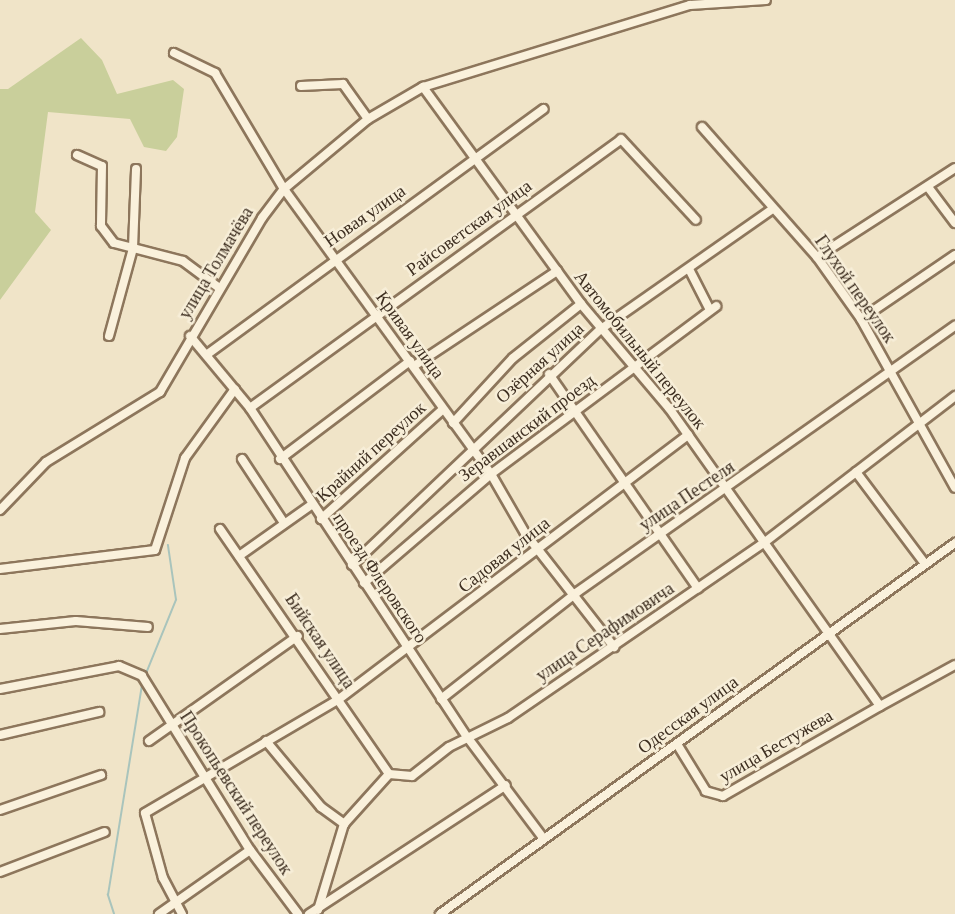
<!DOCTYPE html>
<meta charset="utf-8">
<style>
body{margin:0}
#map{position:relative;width:955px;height:914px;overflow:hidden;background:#f0e4c8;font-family:"Crimson Pro",serif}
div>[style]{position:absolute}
.green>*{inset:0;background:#c9cf9b}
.stream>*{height:1.5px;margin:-0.75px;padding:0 0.75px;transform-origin:0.75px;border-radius:0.75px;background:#a9c4bc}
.roads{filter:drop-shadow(2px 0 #8d765c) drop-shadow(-2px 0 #8d765c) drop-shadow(0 2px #8d765c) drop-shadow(0 -2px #8d765c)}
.minor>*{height:8px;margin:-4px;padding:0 4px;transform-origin:4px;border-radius:4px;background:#faf1dc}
span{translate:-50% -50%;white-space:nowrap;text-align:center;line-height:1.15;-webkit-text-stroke:5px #f7eed8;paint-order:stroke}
.street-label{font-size:18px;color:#3d2e20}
</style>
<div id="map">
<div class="green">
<div style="clip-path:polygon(81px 38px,102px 60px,117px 94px,173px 80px,184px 89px,177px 137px,166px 151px,144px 147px,130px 119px,48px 112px,35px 212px,51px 230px,0 300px,0 89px,8px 89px)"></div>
</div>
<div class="stream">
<div style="left:145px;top:676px;width:82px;rotate:-67.8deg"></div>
<div style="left:176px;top:600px;width:55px;rotate:-98.4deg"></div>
<div style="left:114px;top:914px;width:20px;rotate:-108deg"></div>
<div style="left:108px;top:895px;width:214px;rotate:-80.8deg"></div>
</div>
<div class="roads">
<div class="minor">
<div style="left:174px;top:53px;width:46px;rotate:26deg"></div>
<div style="left:215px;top:73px;width:135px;rotate:59.3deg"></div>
<div style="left:284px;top:189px;width:352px;rotate:54deg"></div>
<div style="left:491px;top:474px;width:68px;rotate:60deg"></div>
<div style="left:525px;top:533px;width:145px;rotate:52deg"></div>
<div style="left:301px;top:86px;width:42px;rotate:-2.7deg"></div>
<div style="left:343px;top:84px;width:43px;rotate:54.5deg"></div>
<div style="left:423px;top:87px;width:268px;rotate:53.9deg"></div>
<div style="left:581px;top:304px;width:136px;rotate:49.8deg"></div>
<div style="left:669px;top:408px;width:365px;rotate:54.7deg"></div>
<div style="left:880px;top:706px;width:181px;rotate:150.2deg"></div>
<div style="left:723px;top:796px;width:18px;rotate:-164deg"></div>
<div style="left:706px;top:791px;width:55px;rotate:-121.7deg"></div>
<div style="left:702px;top:127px;width:174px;rotate:48.5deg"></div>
<div style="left:817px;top:257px;width:76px;rotate:54.6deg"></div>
<div style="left:861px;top:319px;width:193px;rotate:60.9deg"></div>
<div style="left:77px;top:155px;width:27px;rotate:24deg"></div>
<div style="left:102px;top:166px;width:60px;rotate:91deg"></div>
<div style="left:101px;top:226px;width:21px;rotate:53deg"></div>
<div style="left:114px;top:243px;width:71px;rotate:14.6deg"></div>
<div style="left:183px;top:261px;width:44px;rotate:36.6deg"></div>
<div style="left:928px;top:187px;width:45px;rotate:53.1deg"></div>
<div style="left:817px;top:257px;width:164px;rotate:-32.8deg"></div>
<div style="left:689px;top:269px;width:46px;rotate:62.9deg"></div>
<div style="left:861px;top:319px;width:114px;rotate:-34.2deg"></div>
<div style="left:109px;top:336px;width:91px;rotate:-74.7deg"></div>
<div style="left:133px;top:248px;width:79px;rotate:-87.8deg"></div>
<div style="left:190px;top:336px;width:94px;rotate:50.2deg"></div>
<div style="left:250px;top:408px;width:396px;rotate:56.6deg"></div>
<div style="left:468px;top:738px;width:125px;rotate:53.1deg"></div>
<div style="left:209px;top:353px;width:414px;rotate:-36.1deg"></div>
<div style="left:414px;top:366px;width:172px;rotate:-33.6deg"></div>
<div style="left:549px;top:374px;width:261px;rotate:55.2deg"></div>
<div style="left:250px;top:408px;width:458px;rotate:-35.9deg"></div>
<div style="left:621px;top:139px;width:110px;rotate:47.2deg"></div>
<div style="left:453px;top:423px;width:88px;rotate:-47.3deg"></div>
<div style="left:513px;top:358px;width:87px;rotate:-38.5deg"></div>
<div style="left:242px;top:459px;width:77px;rotate:56.7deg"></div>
<div style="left:280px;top:459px;width:163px;rotate:-37deg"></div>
<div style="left:856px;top:472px;width:115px;rotate:53.1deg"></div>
<div style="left:0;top:510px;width:66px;rotate:-46.2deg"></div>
<div style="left:46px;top:462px;width:134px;rotate:-31.6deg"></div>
<div style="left:160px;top:392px;width:202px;rotate:-59.6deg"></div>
<div style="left:262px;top:218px;width:36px;rotate:-53deg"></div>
<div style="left:284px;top:189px;width:109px;rotate:-39.8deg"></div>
<div style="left:368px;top:119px;width:64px;rotate:-30.2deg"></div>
<div style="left:423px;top:87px;width:279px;rotate:-17.1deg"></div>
<div style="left:690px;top:5px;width:76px;rotate:-3.8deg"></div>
<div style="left:321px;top:519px;width:164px;rotate:-42deg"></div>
<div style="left:220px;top:529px;width:298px;rotate:55.4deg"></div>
<div style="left:239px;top:556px;width:87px;rotate:-35.2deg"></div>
<div style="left:352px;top:565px;width:343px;rotate:-43.5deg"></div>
<div style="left:601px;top:329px;width:208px;rotate:-35deg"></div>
<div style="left:0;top:569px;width:156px;rotate:-7deg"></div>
<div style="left:155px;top:550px;width:97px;rotate:-71.9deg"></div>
<div style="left:185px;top:458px;width:85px;rotate:-54.1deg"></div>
<div style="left:364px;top:583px;width:167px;rotate:-40.6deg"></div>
<div style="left:491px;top:474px;width:281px;rotate:-36.7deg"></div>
<div style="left:0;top:629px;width:76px;rotate:-6deg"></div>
<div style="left:76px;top:621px;width:72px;rotate:4.8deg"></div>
<div style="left:0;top:689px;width:121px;rotate:-10.9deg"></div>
<div style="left:119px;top:666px;width:25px;rotate:23deg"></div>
<div style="left:142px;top:676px;width:205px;rotate:58.2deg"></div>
<div style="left:250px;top:850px;width:80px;rotate:53.1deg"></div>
<div style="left:441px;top:699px;width:172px;rotate:-38.1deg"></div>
<div style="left:576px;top:593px;width:464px;rotate:-35.2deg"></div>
<div style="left:880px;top:706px;width:85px;rotate:-28.7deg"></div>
<div style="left:0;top:735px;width:102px;rotate:-13.1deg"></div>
<div style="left:149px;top:741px;width:182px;rotate:-35.2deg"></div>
<div style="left:266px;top:741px;width:86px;rotate:50.2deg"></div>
<div style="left:321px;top:807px;width:29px;rotate:36deg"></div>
<div style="left:0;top:810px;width:107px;rotate:-19.1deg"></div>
<div style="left:0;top:872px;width:112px;rotate:-20.9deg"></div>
<div style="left:318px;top:910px;width:90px;rotate:-73.2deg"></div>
<div style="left:344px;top:824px;width:67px;rotate:-48deg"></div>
<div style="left:389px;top:774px;width:23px;rotate:5deg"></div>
<div style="left:412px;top:776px;width:47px;rotate:-38.1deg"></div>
<div style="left:449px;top:747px;width:66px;rotate:-26.2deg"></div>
<div style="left:508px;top:718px;width:311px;rotate:-34.4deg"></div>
<div style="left:765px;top:542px;width:240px;rotate:-37.5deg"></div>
<div style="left:159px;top:914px;width:111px;rotate:-35.1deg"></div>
<div style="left:182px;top:914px;width:41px;rotate:-117.8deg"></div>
<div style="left:163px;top:878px;width:67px;rotate:-105.5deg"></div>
<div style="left:145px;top:813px;width:225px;rotate:-30.4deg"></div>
<div style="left:339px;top:699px;width:438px;rotate:-37.1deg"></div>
<div style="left:309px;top:914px;width:235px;rotate:-33.2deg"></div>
<div style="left:440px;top:914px;width:635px;rotate:-35.77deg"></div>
</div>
</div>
<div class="street-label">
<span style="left:365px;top:216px;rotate:-35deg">Новая улица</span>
<span style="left:469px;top:228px;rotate:-36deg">Райсоветская улица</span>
<span style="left:216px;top:263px;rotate:-59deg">улица Толмачёва</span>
<span style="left:855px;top:289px;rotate:55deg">Глухой переулок</span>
<span style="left:410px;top:335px;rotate:54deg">Кривая улица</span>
<span style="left:640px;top:350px;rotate:51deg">Автомобильный переулок</span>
<span style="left:540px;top:363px;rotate:-42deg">Озёрная улица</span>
<span style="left:527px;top:428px;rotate:-37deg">Зеравшанский проезд</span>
<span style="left:371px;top:452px;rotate:-42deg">Крайний переулок</span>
<span style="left:687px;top:496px;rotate:-34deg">улица Пестеля</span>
<span style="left:504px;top:555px;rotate:-38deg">Садовая улица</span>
<span style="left:380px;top:578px;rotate:56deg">проезд Флеровского</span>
<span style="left:605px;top:632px;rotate:-34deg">улица Серафимовича</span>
<span style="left:320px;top:641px;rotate:56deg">Бийская улица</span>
<span style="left:688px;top:715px;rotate:-36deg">Одесская улица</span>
<span style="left:776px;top:746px;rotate:-30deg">улица Бестужева</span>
<span style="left:236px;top:793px;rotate:57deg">Прокопьевский переулок</span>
</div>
</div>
